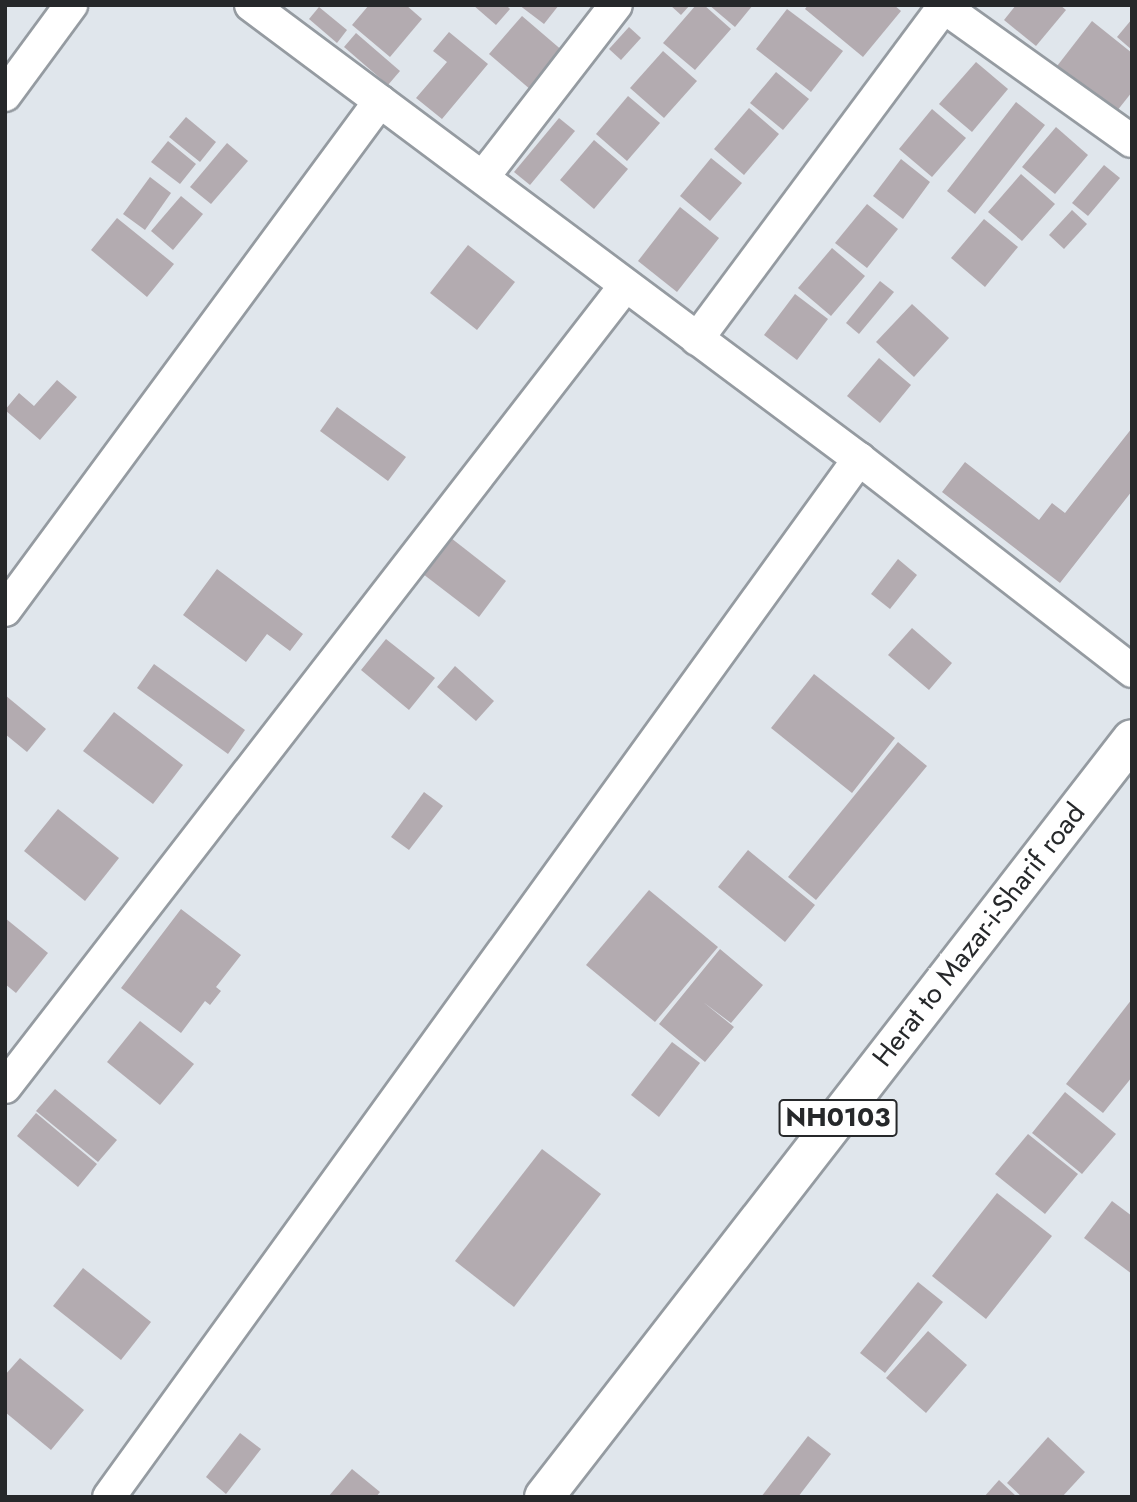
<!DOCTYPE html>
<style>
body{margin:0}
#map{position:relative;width:1137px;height:1502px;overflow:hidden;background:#e0e6ec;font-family:Jost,sans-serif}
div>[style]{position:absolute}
.building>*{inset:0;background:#b3abb0}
.roads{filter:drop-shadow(2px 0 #959ba1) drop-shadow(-2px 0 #959ba1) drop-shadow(0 2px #959ba1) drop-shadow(0 -2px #959ba1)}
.street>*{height:32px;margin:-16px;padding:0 16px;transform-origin:16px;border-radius:16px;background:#fff}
.highway>*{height:38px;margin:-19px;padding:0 19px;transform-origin:19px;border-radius:19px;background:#fff}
span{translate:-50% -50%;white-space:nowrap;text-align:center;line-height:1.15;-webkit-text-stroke:5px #fff;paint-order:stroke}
.shield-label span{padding:2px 5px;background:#fff;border:2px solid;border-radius:5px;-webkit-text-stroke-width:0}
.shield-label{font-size:26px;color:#26282a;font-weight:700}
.street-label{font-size:28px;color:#26282a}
.frame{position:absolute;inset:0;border:7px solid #26282a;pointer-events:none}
</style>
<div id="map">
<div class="building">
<div style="clip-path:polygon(369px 5px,406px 5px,422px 19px,390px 57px,352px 25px)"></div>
<div style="clip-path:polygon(473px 5px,506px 5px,510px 9px,496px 25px)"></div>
<div style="clip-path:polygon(519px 5px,559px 5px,544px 24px)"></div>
<div style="clip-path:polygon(670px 5px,690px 5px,681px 15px)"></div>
<div style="clip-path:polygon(696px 5px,704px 5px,731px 29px,695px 70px,663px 43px)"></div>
<div style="clip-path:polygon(709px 5px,753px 5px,735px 27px)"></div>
<div style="clip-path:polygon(808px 5px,894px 5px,901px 11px,863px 57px,805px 9px)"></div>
<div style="clip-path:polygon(1016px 5px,1060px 5px,1066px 10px,1036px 46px,1004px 20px)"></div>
<div style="clip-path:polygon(319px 7px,347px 30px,337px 43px,309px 19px)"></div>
<div style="clip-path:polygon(787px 9px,843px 51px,811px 92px,756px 49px)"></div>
<div style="clip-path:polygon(522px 16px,564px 52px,531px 90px,489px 54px)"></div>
<div style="clip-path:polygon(1132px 19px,1132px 50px,1117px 37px)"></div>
<div style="clip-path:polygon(1092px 21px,1132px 53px,1132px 92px,1113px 116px,1054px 70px)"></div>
<div style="clip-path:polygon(629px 27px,641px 38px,621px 60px,609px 49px)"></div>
<div style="clip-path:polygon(449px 32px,488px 64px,442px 119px,416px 98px,447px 62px,433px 51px)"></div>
<div style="clip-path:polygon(356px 33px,400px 71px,388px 85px,344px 47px)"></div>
<div style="clip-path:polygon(663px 51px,697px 81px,664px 118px,630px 88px)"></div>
<div style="clip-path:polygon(976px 62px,1008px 89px,972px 132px,939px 104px)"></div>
<div style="clip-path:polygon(776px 72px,809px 99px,783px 130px,750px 103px)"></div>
<div style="clip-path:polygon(628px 96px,660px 123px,627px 161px,596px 134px)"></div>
<div style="clip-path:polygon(1016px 102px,1045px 125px,975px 214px,947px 191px)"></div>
<div style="clip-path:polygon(749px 108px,779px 134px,744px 175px,714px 149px)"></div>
<div style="clip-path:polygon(932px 109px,966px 138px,932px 177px,899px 149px)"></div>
<div style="clip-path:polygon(186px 117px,216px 142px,200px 162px,169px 137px)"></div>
<div style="clip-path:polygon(559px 118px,575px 131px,530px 185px,514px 172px)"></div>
<div style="clip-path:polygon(1056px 127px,1088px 155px,1055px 194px,1022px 167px)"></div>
<div style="clip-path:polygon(594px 140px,628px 169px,594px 209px,560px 180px)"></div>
<div style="clip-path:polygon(168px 141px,196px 164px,180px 184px,151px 162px)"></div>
<div style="clip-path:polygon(227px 143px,248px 161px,211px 204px,190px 187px)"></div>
<div style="clip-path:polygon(711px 158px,742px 183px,710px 221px,680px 196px)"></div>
<div style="clip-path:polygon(901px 159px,930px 182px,903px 219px,873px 196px)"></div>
<div style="clip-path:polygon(1104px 165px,1120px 178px,1088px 216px,1072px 203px)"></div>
<div style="clip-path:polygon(1021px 174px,1055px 204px,1022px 241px,988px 212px)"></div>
<div style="clip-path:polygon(150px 177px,171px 193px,145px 230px,123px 214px)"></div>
<div style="clip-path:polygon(181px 196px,203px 214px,173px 250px,151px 231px)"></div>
<div style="clip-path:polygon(867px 204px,898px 229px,867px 268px,835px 243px)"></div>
<div style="clip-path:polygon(680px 207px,719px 238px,677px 292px,638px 261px)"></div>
<div style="clip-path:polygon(1072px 210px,1087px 224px,1064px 249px,1049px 235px)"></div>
<div style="clip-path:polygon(117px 218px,174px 264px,147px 297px,91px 250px)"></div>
<div style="clip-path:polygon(984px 219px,1018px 247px,985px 287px,951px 258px)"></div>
<div style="clip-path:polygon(468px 245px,515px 282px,477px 330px,430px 293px)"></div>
<div style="clip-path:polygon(832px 248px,865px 276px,831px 316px,798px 288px)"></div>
<div style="clip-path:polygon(880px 281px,894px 292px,859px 334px,846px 323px)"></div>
<div style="clip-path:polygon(795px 294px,828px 319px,797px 360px,764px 335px)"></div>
<div style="clip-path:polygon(912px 304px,949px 338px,914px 377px,876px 342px)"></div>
<div style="clip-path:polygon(879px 358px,911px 385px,880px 423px,847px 396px)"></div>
<div style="clip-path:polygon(57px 380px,77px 397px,40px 440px,5px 410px,19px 393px,34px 406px)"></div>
<div style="clip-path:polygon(337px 407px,406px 457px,388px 481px,320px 431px)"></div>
<div style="clip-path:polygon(1132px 428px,1132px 491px,1060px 583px,942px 492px,965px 462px,1039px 520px,1052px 503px,1065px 513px)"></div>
<div style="clip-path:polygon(451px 538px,506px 581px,479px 617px,423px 574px)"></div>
<div style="clip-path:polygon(898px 559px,917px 575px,890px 609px,871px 594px)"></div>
<div style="clip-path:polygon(217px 569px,303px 634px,290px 651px,267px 634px,246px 662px,183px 615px)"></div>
<div style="clip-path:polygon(912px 628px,952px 663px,929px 690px,888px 655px)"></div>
<div style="clip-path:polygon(386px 639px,435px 678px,409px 710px,361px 670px)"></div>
<div style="clip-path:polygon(154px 664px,245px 730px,228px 754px,137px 688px)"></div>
<div style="clip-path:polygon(455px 666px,494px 701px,476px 721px,437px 687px)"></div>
<div style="clip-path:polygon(814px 674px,895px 738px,852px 793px,771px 728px)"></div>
<div style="clip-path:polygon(5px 695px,46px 729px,27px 752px,5px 734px)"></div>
<div style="clip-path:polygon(114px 712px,183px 765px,153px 804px,83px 751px)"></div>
<div style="clip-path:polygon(898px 742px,927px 766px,816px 900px,788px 877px)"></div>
<div style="clip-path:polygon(424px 792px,443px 806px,409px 850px,391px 837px)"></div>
<div style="clip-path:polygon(58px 809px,119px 858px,85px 901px,24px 851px)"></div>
<div style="clip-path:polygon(748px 850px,815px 905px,785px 942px,718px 887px)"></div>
<div style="clip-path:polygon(649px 890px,718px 947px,655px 1022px,586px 965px)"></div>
<div style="clip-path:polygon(181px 909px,241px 955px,216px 987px,221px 991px,210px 1005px,205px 1001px,181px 1033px,121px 988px)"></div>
<div style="clip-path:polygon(5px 918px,48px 953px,16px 993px,5px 984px)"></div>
<div style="clip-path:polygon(720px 949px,763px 985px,731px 1023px,703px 1002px,734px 1027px,705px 1062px,659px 1024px)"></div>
<div style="clip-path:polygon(1132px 999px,1132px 1077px,1103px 1113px,1066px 1084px)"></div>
<div style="clip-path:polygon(140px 1021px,194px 1064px,160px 1105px,107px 1062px)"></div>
<div style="clip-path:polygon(672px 1042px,700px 1063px,659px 1117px,631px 1095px)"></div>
<div style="clip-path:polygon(55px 1089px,117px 1140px,98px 1162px,36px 1111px)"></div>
<div style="clip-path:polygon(1065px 1092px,1116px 1134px,1082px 1174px,1032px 1133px)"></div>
<div style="clip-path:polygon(36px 1113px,97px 1164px,78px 1187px,17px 1136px)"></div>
<div style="clip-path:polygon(1028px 1134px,1078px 1174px,1045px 1214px,995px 1174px)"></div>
<div style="clip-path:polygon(542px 1149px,601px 1194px,514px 1307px,455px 1261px)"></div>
<div style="clip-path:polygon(997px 1193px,1052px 1236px,986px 1319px,932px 1276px)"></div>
<div style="clip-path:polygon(1112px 1201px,1132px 1216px,1132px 1274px,1084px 1238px)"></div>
<div style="clip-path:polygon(83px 1268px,151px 1322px,121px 1360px,53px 1306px)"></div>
<div style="clip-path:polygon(918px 1282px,943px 1302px,885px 1373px,860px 1353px)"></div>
<div style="clip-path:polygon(928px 1331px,967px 1365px,926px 1413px,886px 1378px)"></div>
<div style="clip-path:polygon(20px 1358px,84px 1410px,51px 1450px,5px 1412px,5px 1375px)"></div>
<div style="clip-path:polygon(240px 1433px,261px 1449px,226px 1494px,206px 1477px)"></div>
<div style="clip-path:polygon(808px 1436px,831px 1454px,798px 1497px,761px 1497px)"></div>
<div style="clip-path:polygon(1048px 1437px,1085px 1472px,1062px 1497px,1022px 1497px,1007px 1483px)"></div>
<div style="clip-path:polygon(352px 1469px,380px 1492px,376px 1497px,328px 1497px)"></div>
<div style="clip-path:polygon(999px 1480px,1017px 1497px,984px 1497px)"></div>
</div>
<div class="roads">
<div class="street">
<div style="left:251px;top:5px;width:759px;rotate:36.75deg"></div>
<div style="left:859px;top:459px;width:346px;rotate:37.8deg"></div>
<div style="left:941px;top:5px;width:234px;rotate:35.5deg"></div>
<div style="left:5px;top:95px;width:112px;rotate:-53.7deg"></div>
<div style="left:483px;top:177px;width:217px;rotate:-52.3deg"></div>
<div style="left:697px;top:339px;width:416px;rotate:-53.4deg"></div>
<div style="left:5px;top:610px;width:632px;rotate:-53.62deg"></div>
<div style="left:5px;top:1087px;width:1013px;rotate:-52.26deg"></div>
<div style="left:109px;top:1497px;width:1281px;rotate:-54.15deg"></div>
</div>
<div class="highway">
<div style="left:544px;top:1497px;width:959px;rotate:-52.2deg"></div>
</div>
</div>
<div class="shield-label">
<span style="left:838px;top:1118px">NH0103</span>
</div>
<div class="street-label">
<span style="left:979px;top:935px;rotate:-52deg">Herat to Mazar-i-Sharif road</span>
</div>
<div class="frame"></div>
</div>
